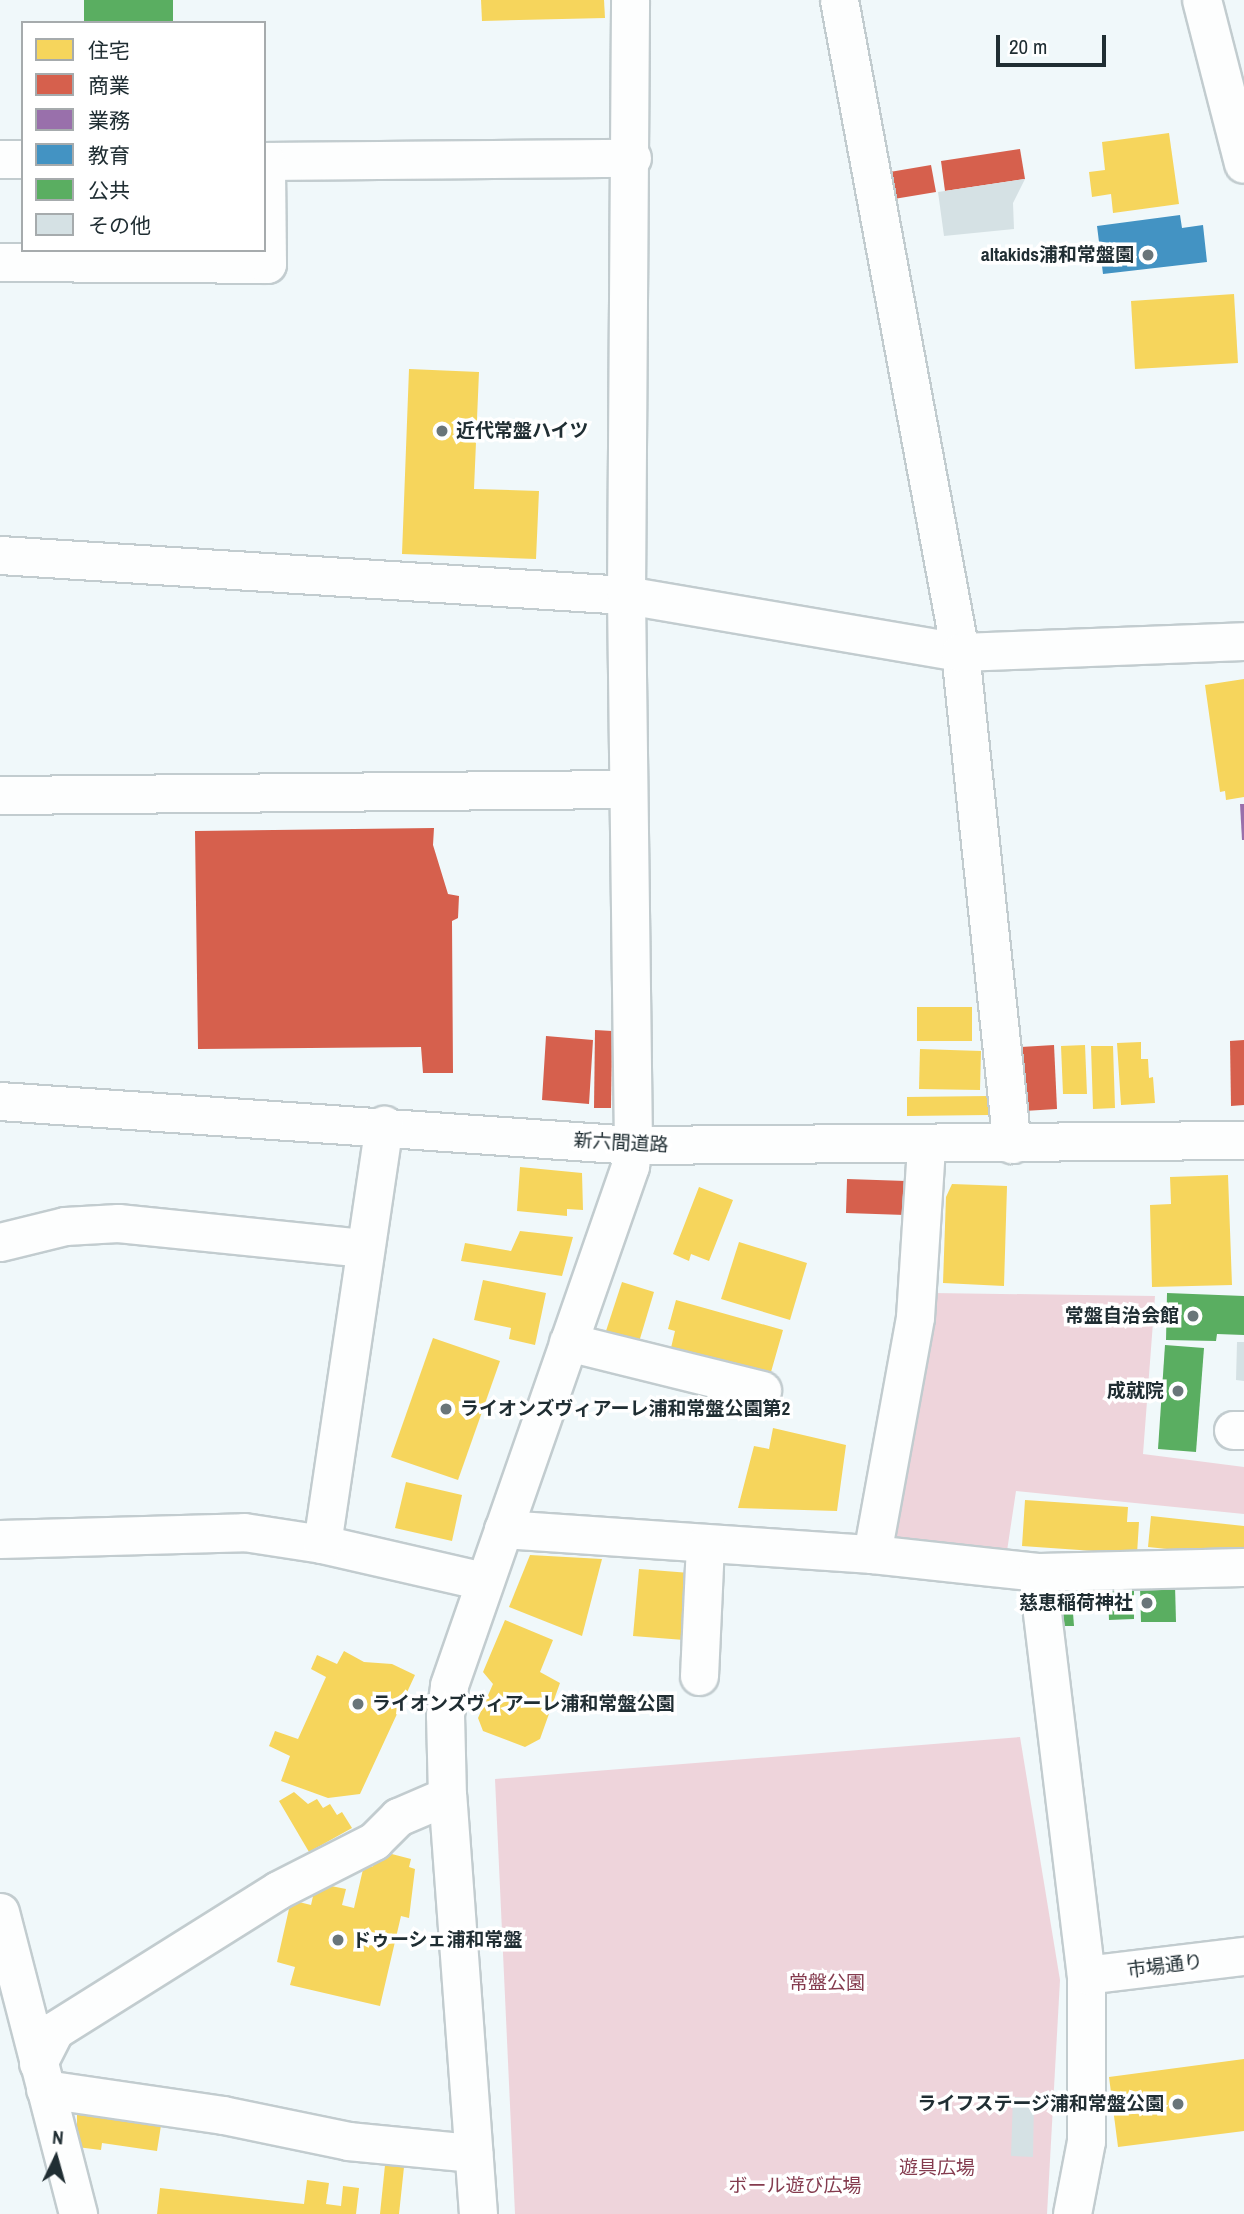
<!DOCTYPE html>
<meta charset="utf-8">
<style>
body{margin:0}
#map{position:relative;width:1244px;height:2214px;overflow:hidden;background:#f0f8fa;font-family:"Archivo Narrow","Noto Sans JP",sans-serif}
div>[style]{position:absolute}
.green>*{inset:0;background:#eed4db}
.homes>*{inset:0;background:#f6d55c}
.shops>*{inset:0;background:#d6604d}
.offices>*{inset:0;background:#9970ab}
.schools>*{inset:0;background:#4393c3}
.public>*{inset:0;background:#5aae61}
.building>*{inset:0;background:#d5e1e4}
.roads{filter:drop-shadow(2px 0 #c2cccf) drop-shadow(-2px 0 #c2cccf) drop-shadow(0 2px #c2cccf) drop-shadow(0 -2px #c2cccf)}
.minor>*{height:37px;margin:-18.5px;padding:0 18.5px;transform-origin:18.5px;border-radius:18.5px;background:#fdfefe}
.major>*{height:38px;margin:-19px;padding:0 19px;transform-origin:19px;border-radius:19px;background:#fdfefe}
.dots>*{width:19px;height:19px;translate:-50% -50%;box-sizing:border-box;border:4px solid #fff;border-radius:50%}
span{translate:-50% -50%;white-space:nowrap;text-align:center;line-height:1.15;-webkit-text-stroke:7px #fff;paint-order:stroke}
.poi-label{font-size:19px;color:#202e33;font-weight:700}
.right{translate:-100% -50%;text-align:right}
.left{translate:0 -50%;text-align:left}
.street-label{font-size:19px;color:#202e33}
.park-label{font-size:19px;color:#843b4e}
.legend{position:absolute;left:21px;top:21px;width:245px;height:231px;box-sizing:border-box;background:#fff;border:2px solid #a6abad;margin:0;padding:9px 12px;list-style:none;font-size:21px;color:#202e33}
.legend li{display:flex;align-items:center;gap:14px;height:35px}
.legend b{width:35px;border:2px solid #a6abad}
.north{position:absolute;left:21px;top:2123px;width:70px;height:70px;-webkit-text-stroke:5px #fff;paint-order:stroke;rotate:5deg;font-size:19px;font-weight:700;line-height:28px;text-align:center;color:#202e33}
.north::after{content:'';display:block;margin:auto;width:24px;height:32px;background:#202e33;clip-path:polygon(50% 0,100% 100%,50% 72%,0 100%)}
.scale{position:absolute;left:996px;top:35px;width:110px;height:32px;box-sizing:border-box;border:4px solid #202e33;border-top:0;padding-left:9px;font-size:21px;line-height:24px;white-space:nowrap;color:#202e33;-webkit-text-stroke:5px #fff;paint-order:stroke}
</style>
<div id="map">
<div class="green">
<div style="clip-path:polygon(933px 1293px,1155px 1296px,1143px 1454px,1244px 1467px,1244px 1514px,1016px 1491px,1007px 1551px,888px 1546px)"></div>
<div style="clip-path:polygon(1020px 1737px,1060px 1980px,1047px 2214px,515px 2214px,495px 1779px)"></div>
</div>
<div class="homes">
<div style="clip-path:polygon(481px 0,604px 0,605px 18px,482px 21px)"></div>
<div style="clip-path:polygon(1169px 133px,1179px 204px,1113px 213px,1111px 194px,1092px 197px,1089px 172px,1105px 170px,1102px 142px)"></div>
<div style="clip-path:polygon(1234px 294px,1238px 363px,1135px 369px,1131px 301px)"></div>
<div style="clip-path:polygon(409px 369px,479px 372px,474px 489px,539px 491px,536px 559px,402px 554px)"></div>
<div style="clip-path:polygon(1244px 679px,1244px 797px,1226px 800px,1225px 791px,1220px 792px,1205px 685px)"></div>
<div style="clip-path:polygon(917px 1007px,972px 1007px,972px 1041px,917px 1041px)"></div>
<div style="clip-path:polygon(1141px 1042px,1141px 1059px,1148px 1059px,1149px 1078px,1153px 1077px,1155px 1103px,1121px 1105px,1117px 1043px)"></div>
<div style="clip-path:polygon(1085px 1045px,1087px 1094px,1063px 1094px,1061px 1046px)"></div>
<div style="clip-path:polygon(1091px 1046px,1113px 1046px,1115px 1108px,1093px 1109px)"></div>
<div style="clip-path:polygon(920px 1049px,981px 1051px,980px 1090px,919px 1089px)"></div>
<div style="clip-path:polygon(988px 1096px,988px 1115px,907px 1116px,907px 1097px)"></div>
<div style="clip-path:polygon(520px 1167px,582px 1173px,583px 1210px,567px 1209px,567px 1216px,517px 1211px)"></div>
<div style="clip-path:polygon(1228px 1175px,1232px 1285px,1152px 1287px,1150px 1205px,1171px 1204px,1170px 1177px)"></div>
<div style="clip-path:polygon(952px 1184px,1007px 1186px,1004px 1286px,943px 1283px,946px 1197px)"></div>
<div style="clip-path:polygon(699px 1187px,733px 1200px,709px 1261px,691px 1254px,689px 1261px,673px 1254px)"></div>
<div style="clip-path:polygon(520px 1231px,573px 1237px,562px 1276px,461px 1261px,465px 1243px,511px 1251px)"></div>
<div style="clip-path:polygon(739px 1242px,807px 1263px,790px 1320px,721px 1299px)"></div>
<div style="clip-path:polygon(483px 1280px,546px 1293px,535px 1345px,509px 1339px,511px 1328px,474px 1320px)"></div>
<div style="clip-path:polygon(622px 1282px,654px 1292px,639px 1342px,606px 1331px)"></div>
<div style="clip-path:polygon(676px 1300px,783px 1330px,769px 1379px,670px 1352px,675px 1331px,668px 1329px)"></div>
<div style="clip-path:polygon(433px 1338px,500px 1361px,458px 1480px,391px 1457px)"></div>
<div style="clip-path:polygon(773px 1428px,846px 1445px,837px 1511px,738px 1508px,754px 1446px,769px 1449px)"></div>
<div style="clip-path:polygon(406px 1482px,462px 1495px,452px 1541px,395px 1528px)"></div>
<div style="clip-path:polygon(1025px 1500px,1128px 1507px,1127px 1522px,1139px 1522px,1137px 1554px,1022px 1546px)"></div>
<div style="clip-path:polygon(1151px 1516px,1244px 1526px,1244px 1557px,1148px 1547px)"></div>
<div style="clip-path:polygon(530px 1555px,602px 1559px,582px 1636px,509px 1607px)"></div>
<div style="clip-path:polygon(639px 1569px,690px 1573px,684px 1640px,633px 1636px)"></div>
<div style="clip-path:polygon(505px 1620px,553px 1640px,540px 1672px,560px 1683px,540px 1739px,525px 1747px,483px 1731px,478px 1718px,493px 1684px,483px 1672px)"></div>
<div style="clip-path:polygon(344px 1651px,364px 1662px,392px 1664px,415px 1675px,360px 1794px,328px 1798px,281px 1781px,290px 1756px,269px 1746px,275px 1731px,298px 1739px,326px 1677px,311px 1669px,317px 1655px,337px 1664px)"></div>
<div style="clip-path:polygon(294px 1792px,308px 1804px,317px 1799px,323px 1808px,330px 1804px,337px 1815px,342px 1812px,352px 1828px,309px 1852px,279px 1801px)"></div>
<div style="clip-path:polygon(384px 1852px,411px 1859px,409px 1867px,415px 1869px,409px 1918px,401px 1916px,380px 2006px,290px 1985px,295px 1967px,277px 1962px,291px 1900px,311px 1905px,316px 1883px,346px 1889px,342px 1905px,354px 1908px,364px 1865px,372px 1867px)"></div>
<div style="clip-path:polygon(1244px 2059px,1244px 2131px,1118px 2147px,1109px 2077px)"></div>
<div style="clip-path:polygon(77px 2106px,162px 2119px,157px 2151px,102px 2143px,101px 2150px,77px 2147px)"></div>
<div style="clip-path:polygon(385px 2165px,404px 2167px,399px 2214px,380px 2214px)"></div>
<div style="clip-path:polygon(307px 2180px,329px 2183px,326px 2204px,341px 2206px,343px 2186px,359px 2188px,356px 2214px,157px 2214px,160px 2188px,304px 2204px)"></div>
</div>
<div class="shops">
<div style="clip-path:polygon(1020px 149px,1025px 179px,945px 191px,941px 161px)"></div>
<div style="clip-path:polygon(931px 165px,936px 192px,888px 200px,884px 173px)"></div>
<div style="clip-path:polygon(434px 828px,433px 845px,448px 894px,459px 896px,458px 918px,452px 921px,453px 1073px,423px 1073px,421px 1047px,198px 1049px,195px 831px)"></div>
<div style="clip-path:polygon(595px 1030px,612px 1031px,611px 1108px,594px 1108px)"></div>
<div style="clip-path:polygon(546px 1036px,593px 1040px,589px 1104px,542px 1100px)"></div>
<div style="clip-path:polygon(1244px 1040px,1244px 1105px,1231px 1106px,1230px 1041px)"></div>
<div style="clip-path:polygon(1054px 1045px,1057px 1109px,1024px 1111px,1021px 1047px)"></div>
<div style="clip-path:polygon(847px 1179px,906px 1181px,905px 1215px,846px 1213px)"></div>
</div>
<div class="offices">
<div style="clip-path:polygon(1240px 804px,1244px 804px,1244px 840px,1242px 840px)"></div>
</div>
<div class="schools">
<div style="clip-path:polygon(1180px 215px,1182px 228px,1203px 225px,1207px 262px,1103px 274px,1097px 226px)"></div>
</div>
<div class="public">
<div style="clip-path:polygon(84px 0,173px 0,173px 23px,84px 23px)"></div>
<div style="clip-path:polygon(1167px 1293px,1244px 1296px,1244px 1335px,1217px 1334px,1216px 1341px,1166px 1340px)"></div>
<div style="clip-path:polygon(1165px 1345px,1204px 1348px,1196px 1452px,1158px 1449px)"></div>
<div style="clip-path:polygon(1175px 1585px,1176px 1622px,1141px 1622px,1140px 1586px)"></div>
<div style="clip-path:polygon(1071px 1587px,1074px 1626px,1057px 1626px,1055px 1588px)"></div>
<div style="clip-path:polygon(1108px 1589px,1134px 1589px,1134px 1619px,1109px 1620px)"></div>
</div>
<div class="building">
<div style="clip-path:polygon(1025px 179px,1013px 203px,1014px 229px,944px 236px,938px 192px)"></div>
<div style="clip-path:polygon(1237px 1342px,1244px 1342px,1244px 1381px,1236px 1380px)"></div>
<div style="clip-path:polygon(1013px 2097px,1034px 2098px,1033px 2157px,1011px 2156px)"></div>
</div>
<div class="roads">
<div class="minor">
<div style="left:839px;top:0;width:663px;rotate:79.49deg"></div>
<div style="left:960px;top:652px;width:495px;rotate:84deg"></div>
<div style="left:0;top:159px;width:23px"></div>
<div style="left:264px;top:161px;width:368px;rotate:-0.5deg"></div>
<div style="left:0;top:262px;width:267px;rotate:0.4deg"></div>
<div style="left:267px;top:264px;width:103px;rotate:-90.6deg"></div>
<div style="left:0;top:555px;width:627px;rotate:3.66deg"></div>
<div style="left:626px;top:595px;width:339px;rotate:9.7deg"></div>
<div style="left:960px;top:652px;width:284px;rotate:-2.2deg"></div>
<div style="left:0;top:795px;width:628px;rotate:-0.55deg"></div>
<div style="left:0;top:1101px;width:635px;rotate:3.98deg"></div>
<div style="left:633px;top:1145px;width:611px;rotate:-0.47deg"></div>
<div style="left:0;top:1242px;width:67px;rotate:-13.8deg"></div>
<div style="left:65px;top:1226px;width:53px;rotate:-3.2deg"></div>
<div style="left:118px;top:1223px;width:248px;rotate:5.8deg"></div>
<div style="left:568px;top:1342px;width:200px;rotate:13.9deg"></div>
<div style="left:1233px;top:1430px;width:11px"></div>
<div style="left:503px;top:1529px;width:370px;rotate:3.9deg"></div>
<div style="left:872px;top:1554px;width:166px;rotate:6.2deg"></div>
<div style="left:1037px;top:1572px;width:406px;rotate:83.1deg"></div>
<div style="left:1086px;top:1975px;width:166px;rotate:90deg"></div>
<div style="left:1086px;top:2141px;width:74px;rotate:100.9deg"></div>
<div style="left:0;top:1539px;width:244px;rotate:-1.6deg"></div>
<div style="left:244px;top:1532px;width:79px;rotate:8.7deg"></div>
<div style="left:322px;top:1544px;width:166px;rotate:12.9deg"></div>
<div style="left:322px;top:1544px;width:424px;rotate:-81.6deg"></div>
<div style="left:872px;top:1554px;width:241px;rotate:-79.7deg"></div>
<div style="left:915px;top:1317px;width:172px;rotate:-86.3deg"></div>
<div style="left:1037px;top:1572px;width:207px;rotate:-1.4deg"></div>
<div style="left:699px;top:1676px;width:132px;rotate:-87.4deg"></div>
<div style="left:0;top:1912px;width:312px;rotate:75.5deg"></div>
<div style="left:1086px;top:1975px;width:159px;rotate:-6.9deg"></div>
<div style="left:38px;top:2063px;width:37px;rotate:-63deg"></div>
<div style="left:55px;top:2030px;width:263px;rotate:-32.1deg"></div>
<div style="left:278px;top:1890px;width:108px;rotate:-27deg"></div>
<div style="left:374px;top:1841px;width:34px;rotate:-45deg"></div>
<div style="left:398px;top:1817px;width:53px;rotate:-23.2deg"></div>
<div style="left:45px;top:2089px;width:180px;rotate:8.3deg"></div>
<div style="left:223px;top:2115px;width:128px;rotate:11.7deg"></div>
<div style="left:348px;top:2141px;width:126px;rotate:5.5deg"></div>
<div style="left:478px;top:2214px;width:419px;rotate:-94.2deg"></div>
<div style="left:447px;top:1796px;width:81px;rotate:-91.4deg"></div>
<div style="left:445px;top:1715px;width:30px;rotate:-82deg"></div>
<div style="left:449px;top:1685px;width:550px;rotate:-70.77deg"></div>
<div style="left:630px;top:1166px;width:21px;rotate:-82deg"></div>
<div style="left:633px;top:1145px;width:550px;rotate:-90.73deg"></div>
<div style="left:626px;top:595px;width:595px;rotate:-89.61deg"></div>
</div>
<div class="major">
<div style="left:1202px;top:0;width:169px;rotate:75.6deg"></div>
</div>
</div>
<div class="dots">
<div style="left:1148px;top:255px;background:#697579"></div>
<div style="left:442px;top:431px;background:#697579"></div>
<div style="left:1193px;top:1316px;background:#697579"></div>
<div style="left:1178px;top:1391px;background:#697579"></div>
<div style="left:446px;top:1409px;background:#697579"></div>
<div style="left:1147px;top:1603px;background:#697579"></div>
<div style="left:358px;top:1704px;background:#697579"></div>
<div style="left:338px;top:1940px;background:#697579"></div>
<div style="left:1178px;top:2104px;background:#697579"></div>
</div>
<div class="poi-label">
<span class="right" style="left:1134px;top:255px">altakids浦和常盤園</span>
<span class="left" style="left:456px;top:431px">近代常盤ハイツ</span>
<span class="right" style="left:1179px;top:1316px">常盤自治会館</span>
<span class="right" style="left:1164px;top:1391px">成就院</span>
<span class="left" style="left:460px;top:1409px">ライオンズヴィアーレ浦和常盤公園第2</span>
<span class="right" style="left:1133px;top:1603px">慈恵稲荷神社</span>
<span class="left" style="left:372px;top:1704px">ライオンズヴィアーレ浦和常盤公園</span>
<span class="left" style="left:352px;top:1940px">ドゥーシェ浦和常盤</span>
<span class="right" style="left:1164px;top:2104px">ライフステージ浦和常盤公園</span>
</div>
<div class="street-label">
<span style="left:621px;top:1143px;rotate:3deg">新六間道路</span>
<span style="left:1165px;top:1966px;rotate:-7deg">市場通り</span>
</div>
<div class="park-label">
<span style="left:827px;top:1983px">常盤公園</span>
<span style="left:937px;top:2168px">遊具広場</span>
<span style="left:795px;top:2186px">ボール遊び広場</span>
</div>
<ul class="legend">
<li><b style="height:19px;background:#f6d55c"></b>住宅</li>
<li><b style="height:19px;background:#d6604d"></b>商業</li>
<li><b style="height:19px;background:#9970ab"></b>業務</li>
<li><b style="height:19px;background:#4393c3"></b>教育</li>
<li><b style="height:19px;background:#5aae61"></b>公共</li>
<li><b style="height:19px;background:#d5e1e4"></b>その他</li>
</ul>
<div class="north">N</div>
<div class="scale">20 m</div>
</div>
